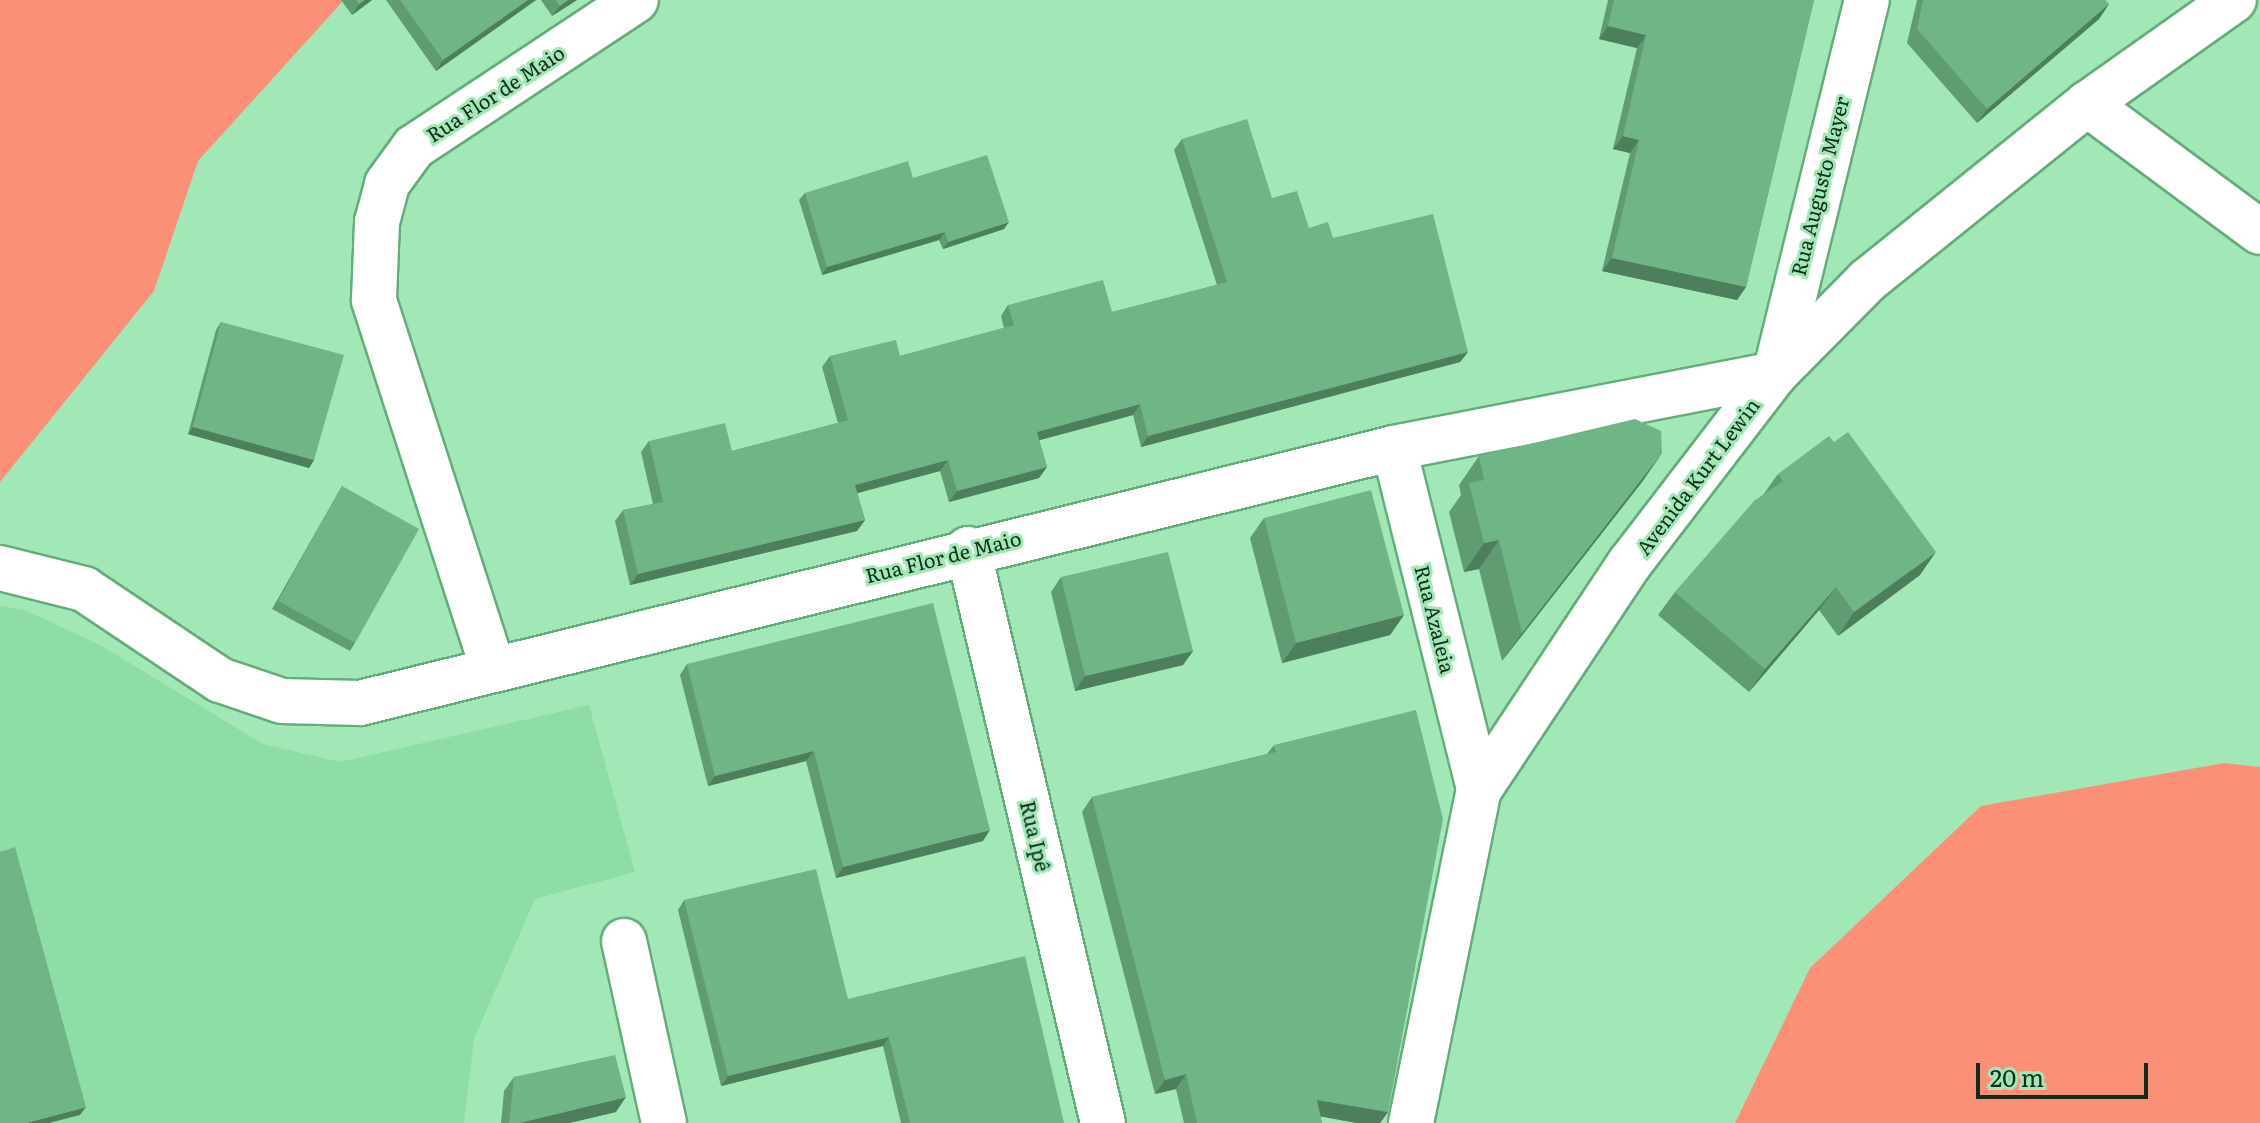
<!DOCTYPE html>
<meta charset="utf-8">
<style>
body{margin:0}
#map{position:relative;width:2260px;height:1123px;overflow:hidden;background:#a1e8b6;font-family:Literata,serif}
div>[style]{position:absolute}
.built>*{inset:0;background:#8fdda6}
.green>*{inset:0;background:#fb9079}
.roads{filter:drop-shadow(2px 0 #66ab7b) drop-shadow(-2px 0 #66ab7b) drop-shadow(0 2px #66ab7b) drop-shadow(0 -2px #66ab7b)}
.street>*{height:44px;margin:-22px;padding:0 22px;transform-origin:22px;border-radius:22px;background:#fff}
.secondary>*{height:44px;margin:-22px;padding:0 22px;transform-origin:22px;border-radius:22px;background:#fff}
.wall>*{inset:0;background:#609c72}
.shaded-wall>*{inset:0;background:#4e7f5d}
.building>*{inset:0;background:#70b585}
span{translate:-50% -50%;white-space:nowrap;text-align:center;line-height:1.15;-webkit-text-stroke:6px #a1e8b6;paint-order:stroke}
.street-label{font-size:20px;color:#102d1a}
.scale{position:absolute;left:1976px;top:1063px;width:172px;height:36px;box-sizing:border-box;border:4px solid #102d1a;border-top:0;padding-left:10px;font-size:24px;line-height:28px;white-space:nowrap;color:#102d1a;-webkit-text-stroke:6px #a1e8b6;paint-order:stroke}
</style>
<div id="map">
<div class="built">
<div style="clip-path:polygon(0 606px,25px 610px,100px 645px,263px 744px,340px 762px,589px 705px,635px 872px,535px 899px,474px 1039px,464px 1123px,0 1123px)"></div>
</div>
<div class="green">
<div style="clip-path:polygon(0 0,344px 0,198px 161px,154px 291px,0 482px)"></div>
<div style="clip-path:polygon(2224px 763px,2260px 767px,2260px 1123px,1735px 1123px,1810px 968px,1981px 806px)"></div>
</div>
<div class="roads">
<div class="street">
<div style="left:2087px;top:104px;width:215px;rotate:36.5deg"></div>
<div style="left:1394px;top:448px;width:352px;rotate:76deg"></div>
<div style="left:968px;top:549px;width:590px;rotate:76.77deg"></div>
<div style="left:0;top:568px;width:87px;rotate:14deg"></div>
<div style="left:84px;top:589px;width:164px;rotate:33.8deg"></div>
<div style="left:220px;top:680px;width:65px;rotate:18.7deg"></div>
<div style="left:282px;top:701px;width:78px;rotate:1.5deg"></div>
<div style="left:360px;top:703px;width:1065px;rotate:-13.85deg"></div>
<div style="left:1394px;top:448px;width:388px;rotate:-11deg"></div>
<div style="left:1775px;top:374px;width:385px;rotate:-76.2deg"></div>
<div style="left:493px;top:669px;width:388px;rotate:-107.9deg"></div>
<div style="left:374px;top:300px;width:78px;rotate:-87.8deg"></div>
<div style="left:377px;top:222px;width:39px;rotate:-75deg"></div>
<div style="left:387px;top:184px;width:46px;rotate:-53.9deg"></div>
<div style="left:414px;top:147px;width:266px;rotate:-33.5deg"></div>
<div style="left:624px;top:941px;width:186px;rotate:77.6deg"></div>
</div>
<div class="secondary">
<div style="left:1411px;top:1123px;width:340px;rotate:-78.5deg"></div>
<div style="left:1479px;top:790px;width:273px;rotate:-56.4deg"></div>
<div style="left:1630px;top:563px;width:238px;rotate:-52.5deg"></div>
<div style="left:1775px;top:374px;width:132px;rotate:-45.3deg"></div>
<div style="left:1868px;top:280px;width:281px;rotate:-38.8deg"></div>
<div style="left:2087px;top:104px;width:180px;rotate:-35.3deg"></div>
</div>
</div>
<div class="wall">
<div style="clip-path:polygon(341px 0,372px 0,352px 15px)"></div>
<div style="clip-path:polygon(386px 0,536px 0,436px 71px)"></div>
<div style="clip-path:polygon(541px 0,577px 0,552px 16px)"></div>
<div style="clip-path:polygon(1608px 0,1814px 0,1746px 287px,1737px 300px,1602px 271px,1630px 153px,1613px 149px,1637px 48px,1599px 39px)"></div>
<div style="clip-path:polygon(1917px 0,2105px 0,2109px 4px,2099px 19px,1977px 123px,1907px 43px)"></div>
<div style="clip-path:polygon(1182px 139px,1272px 198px,1309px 228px,1333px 238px,1468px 352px,1460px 362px,1141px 447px,1133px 415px,1039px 440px,1047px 467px,1039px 478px,949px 502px,940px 471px,857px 493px,865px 520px,857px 531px,630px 585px,615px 521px,623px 510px,653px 504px,641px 452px,649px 441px,732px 451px,838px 423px,822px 367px,830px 356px,900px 356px,1004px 328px,1001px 316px,1008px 305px,1112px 312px,1217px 285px,1174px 150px)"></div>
<div style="clip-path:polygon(913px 178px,1004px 229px,943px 249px,939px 240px,822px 275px,799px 200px,805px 193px)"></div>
<div style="clip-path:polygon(221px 322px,314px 460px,309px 468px,188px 434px,216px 330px)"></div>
<div style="clip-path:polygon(1662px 453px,1642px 482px,1502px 661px,1479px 569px,1464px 572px,1449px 512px,1461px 495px,1459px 485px,1479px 456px)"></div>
<div style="clip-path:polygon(1778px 474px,1920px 575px,1838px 636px,1819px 610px,1749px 692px,1658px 615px,1675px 592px,1763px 495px)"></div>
<div style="clip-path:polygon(342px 486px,355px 643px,350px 651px,272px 609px)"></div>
<div style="clip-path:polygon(1264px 518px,1404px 615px,1390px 635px,1282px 663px,1250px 538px)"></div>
<div style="clip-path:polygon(1061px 577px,1193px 651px,1183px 665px,1075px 691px,1051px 592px)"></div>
<div style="clip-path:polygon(687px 664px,983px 841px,836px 878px,806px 761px,708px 786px,680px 675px)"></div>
<div style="clip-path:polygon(1274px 745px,1388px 1112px,1380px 1123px,1357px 1123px,1320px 1116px,1322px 1123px,1184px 1123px,1176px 1089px,1155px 1094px,1082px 812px,1092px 797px,1267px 754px)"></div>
<div style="clip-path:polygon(684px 900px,848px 999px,1064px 1123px,901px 1123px,883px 1046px,721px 1086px,678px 910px)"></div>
<div style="clip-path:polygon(514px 1077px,616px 1112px,569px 1123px,501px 1123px,504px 1091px)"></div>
</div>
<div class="shaded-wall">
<div style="clip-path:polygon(365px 0,372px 0,352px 15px,359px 4px)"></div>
<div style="clip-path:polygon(528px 0,536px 0,436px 71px,443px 60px)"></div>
<div style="clip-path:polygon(568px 0,577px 0,552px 16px,560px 6px)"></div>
<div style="clip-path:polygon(2109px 4px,2099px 19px,1977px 123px,1987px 109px)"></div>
<div style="clip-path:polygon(1608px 26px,1646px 35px,1637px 48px,1599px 39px)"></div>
<div style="clip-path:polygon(1623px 136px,1639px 140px,1630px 153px,1613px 149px)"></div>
<div style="clip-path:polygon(1009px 222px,1004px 229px,943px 249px,948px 242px)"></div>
<div style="clip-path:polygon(945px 232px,939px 240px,822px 275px,827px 267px)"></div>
<div style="clip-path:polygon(1612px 258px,1746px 287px,1737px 300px,1602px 271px)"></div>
<div style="clip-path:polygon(1468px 352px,1460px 362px,1141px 447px,1148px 436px)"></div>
<div style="clip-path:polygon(1140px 404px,1133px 415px,1029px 443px,1037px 432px)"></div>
<div style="clip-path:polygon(193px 427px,314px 460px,309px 468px,188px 434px)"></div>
<div style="clip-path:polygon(1662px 453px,1642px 482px,1502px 661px,1522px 633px)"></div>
<div style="clip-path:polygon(948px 460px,940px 471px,847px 496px,855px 485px)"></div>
<div style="clip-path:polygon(1047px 467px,1039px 478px,949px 502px,957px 491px)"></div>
<div style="clip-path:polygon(865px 520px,857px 531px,630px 585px,638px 574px)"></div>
<div style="clip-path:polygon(1499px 540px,1479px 569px,1464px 572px,1484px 543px)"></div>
<div style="clip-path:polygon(1936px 552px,1920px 575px,1838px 636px,1854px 612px)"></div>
<div style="clip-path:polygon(1836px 587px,1819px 610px,1749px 692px,1765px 669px)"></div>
<div style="clip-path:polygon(1404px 615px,1390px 635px,1282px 663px,1296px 643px)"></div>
<div style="clip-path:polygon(1193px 651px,1183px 665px,1075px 691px,1085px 676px)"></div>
<div style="clip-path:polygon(814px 751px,806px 761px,708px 786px,715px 776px)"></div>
<div style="clip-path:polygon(990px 830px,983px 841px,836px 878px,843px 867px)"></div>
<div style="clip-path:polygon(889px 1037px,883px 1046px,721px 1086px,728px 1076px)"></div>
<div style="clip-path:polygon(1186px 1074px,1176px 1089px,1155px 1094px,1165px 1080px)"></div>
<div style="clip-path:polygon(626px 1097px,616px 1112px,569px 1123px,520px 1123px)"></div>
<div style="clip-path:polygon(1317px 1100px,1388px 1112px,1380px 1123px,1357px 1123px,1307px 1114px)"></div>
<div style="clip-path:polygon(86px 1107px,80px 1115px,49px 1123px,26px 1123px)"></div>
</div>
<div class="building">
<div style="clip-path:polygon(356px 0,365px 0,359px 4px)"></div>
<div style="clip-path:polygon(400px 0,528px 0,443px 60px)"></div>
<div style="clip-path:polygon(556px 0,568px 0,560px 6px)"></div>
<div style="clip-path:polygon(1614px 0,1814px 0,1746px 287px,1612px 258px,1639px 140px,1623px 136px,1646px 35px,1608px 26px)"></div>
<div style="clip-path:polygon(1923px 0,2105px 0,2109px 4px,1987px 109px,1917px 29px)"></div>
<div style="clip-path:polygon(1247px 119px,1272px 198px,1297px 191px,1309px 228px,1328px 222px,1333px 238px,1433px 214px,1468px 352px,1148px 436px,1140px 404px,1037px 432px,1047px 467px,957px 491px,948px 460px,855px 485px,865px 520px,638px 574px,623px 510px,663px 502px,649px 441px,725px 423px,732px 451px,848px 420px,830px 356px,896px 340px,900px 356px,1014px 325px,1008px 305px,1103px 280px,1112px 312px,1227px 282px,1182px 139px)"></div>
<div style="clip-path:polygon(987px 155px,1009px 222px,948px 242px,945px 232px,827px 267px,805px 193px,908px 161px,913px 178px)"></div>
<div style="clip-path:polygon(221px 322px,344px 355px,314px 460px,193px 427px)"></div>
<div style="clip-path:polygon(1635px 419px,1661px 431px,1662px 453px,1522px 633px,1499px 540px,1484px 543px,1469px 483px,1484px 480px,1479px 456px)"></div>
<div style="clip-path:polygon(1848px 432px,1936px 552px,1854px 612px,1836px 587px,1765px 669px,1675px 592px,1754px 501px,1783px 481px,1778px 474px,1829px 436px,1834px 442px)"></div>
<div style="clip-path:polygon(342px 486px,419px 529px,355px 643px,278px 601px)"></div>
<div style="clip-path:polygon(1371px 490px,1404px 615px,1296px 643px,1264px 518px)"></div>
<div style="clip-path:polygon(1168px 552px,1193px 651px,1085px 676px,1061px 577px)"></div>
<div style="clip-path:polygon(933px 603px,990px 830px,843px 867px,814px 751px,715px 776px,687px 664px)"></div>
<div style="clip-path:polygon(1416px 710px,1443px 819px,1388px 1112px,1317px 1100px,1322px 1123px,1197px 1123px,1186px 1074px,1165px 1080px,1092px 797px,1276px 752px,1274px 745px)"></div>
<div style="clip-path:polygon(15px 847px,86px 1107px,26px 1123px,0 1123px,0 852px)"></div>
<div style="clip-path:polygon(816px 869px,848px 999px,1025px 956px,1064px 1123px,910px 1123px,889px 1037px,728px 1076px,684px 900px)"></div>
<div style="clip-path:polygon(615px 1055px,626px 1097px,520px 1123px,509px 1123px,514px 1077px)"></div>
</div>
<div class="street-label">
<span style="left:495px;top:93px;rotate:-33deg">Rua Flor de Maio</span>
<span style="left:1819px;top:186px;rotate:-76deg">Rua Augusto Mayer</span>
<span style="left:1697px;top:476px;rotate:-53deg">Avenida Kurt Lewin</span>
<span style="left:943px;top:556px;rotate:-14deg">Rua Flor de Maio</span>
<span style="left:1436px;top:619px;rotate:76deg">Rua Azaleia</span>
<span style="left:1036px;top:836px;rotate:77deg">Rua Ipê</span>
</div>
<div class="scale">20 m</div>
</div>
